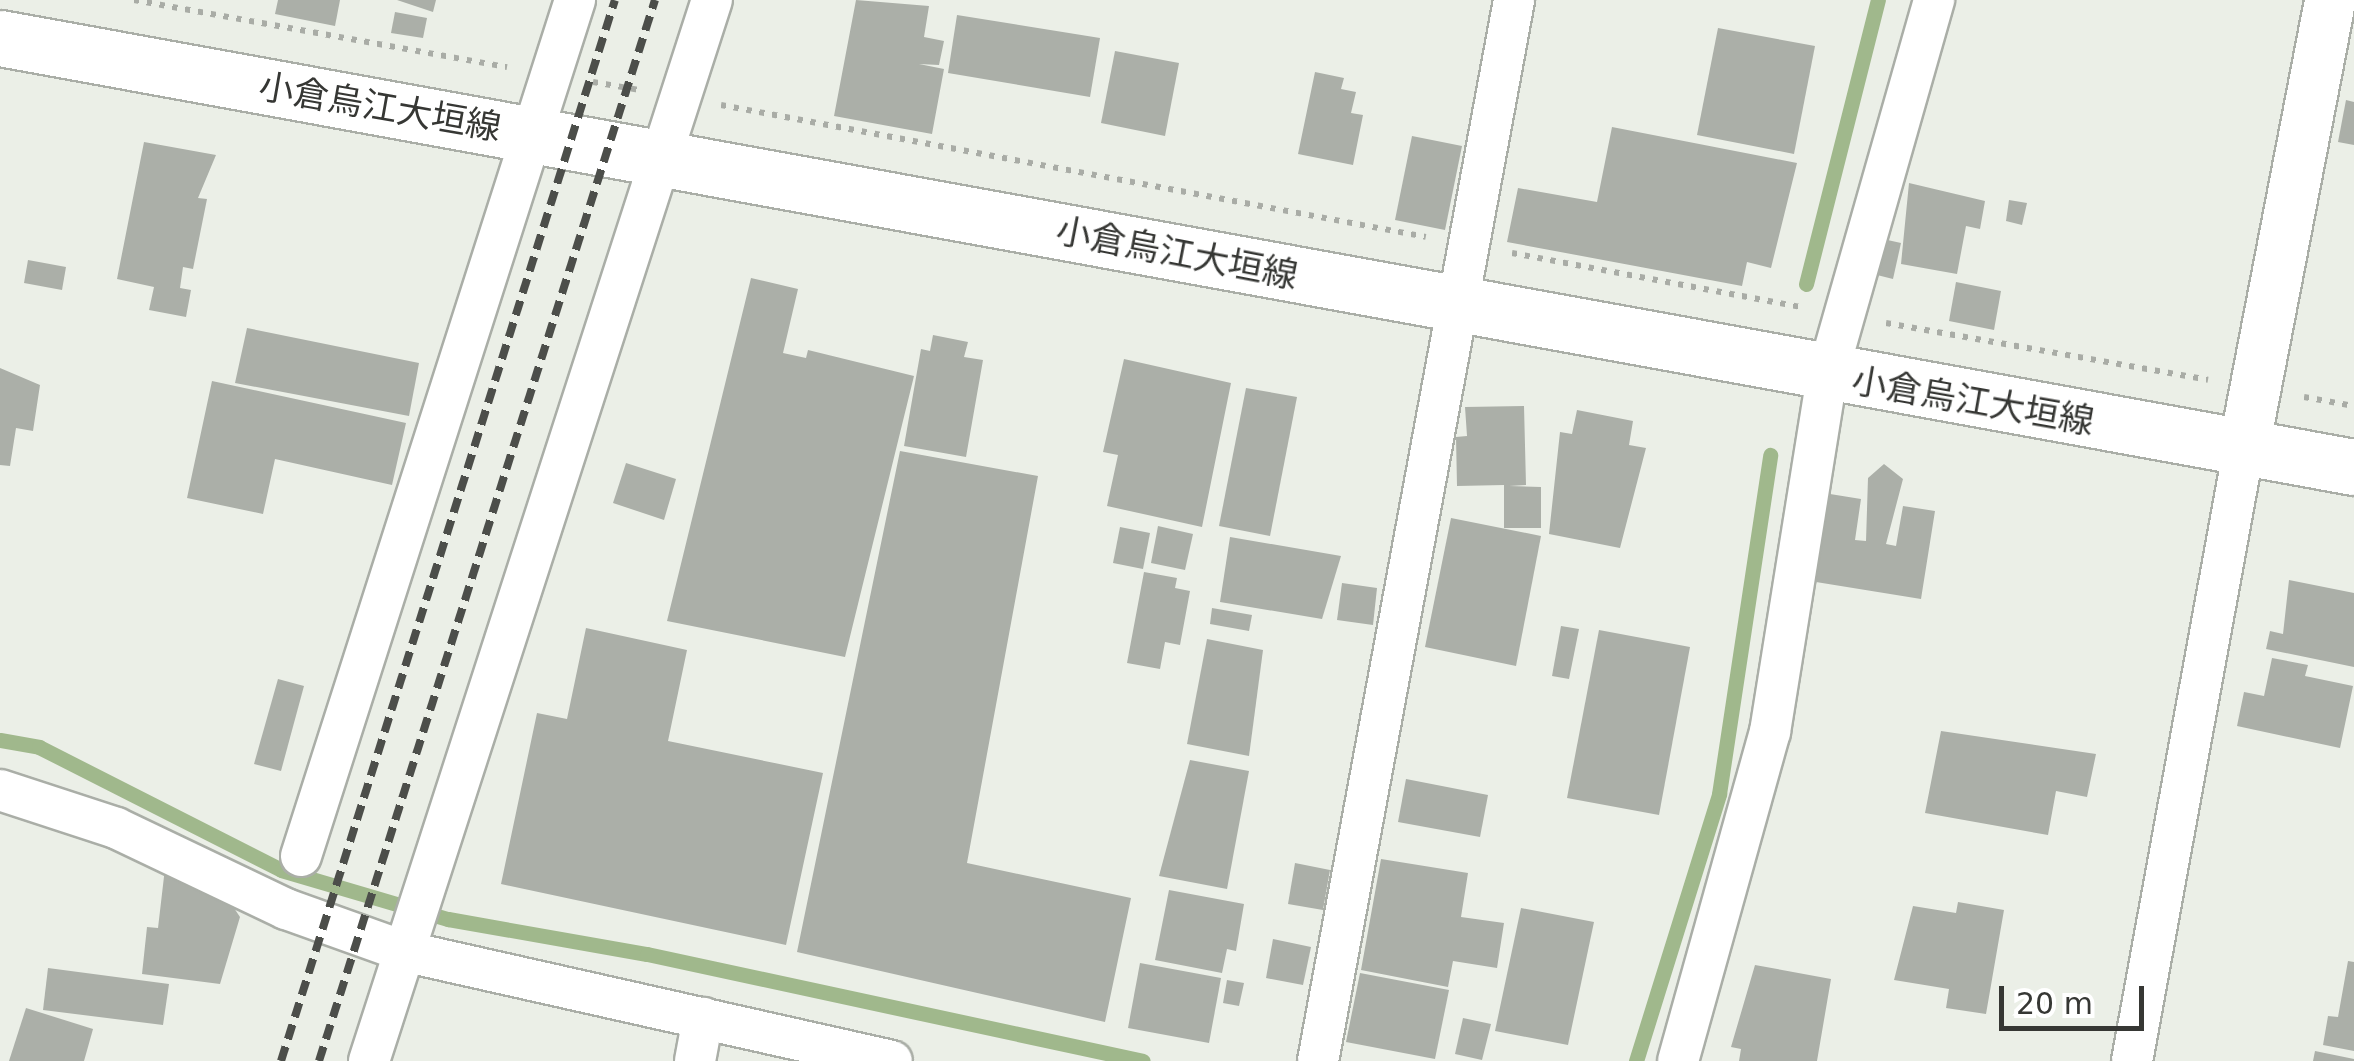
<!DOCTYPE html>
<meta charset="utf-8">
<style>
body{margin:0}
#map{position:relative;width:2354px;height:1061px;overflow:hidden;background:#ebefe7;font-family:"DejaVu Sans","Noto Sans JP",sans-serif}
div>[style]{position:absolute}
.stream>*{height:15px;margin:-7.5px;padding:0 7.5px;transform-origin:7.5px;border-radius:7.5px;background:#a0b88c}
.building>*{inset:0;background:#abafa8}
.path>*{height:6px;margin-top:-3px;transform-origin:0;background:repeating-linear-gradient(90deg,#a9aca6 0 5px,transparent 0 13px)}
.roads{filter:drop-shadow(2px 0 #aaaea7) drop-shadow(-2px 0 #aaaea7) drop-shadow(0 2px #aaaea7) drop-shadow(0 -2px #aaaea7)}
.minor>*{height:40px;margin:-20px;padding:0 20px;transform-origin:20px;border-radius:20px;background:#fff}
.tertiary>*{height:50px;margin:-25px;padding:0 25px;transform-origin:25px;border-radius:25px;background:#fff}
.secondary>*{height:55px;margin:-27.5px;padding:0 27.5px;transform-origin:27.5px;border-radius:27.5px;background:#fff}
.rail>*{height:8px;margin-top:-4px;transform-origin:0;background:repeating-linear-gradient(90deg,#4c4e4a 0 15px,transparent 0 23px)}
span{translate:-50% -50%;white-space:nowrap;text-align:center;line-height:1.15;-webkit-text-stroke:10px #fff;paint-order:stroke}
.street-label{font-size:35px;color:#363734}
.scale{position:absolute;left:1999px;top:986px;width:145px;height:45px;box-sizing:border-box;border:5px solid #363734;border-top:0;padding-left:12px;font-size:30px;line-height:35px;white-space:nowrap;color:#363734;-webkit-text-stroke:8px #fff;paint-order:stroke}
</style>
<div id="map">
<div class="stream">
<div style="left:1806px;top:284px;width:293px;rotate:-75.8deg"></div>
<div style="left:0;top:740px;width:40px;rotate:10deg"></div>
<div style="left:39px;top:747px;width:271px;rotate:26.9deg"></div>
<div style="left:281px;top:870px;width:174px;rotate:16.4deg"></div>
<div style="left:448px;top:919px;width:202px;rotate:10deg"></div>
<div style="left:647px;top:954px;width:507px;rotate:12.17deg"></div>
<div style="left:1636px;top:1061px;width:280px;rotate:-72.7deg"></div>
<div style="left:1719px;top:794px;width:343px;rotate:-81.4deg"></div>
</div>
<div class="building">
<div style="clip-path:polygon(278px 0,340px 0,335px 26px,275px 14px)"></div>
<div style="clip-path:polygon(397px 0,436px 0,433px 12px)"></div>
<div style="clip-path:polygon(856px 0,929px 6px,924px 37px,944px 41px,939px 65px,919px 64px,944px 69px,932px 134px,834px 116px)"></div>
<div style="clip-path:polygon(395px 12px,427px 18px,423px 38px,391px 33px)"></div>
<div style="clip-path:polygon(957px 15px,1100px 38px,1090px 97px,948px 73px)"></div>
<div style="clip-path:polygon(1718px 28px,1815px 46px,1794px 154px,1697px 135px)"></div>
<div style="clip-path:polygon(1115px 51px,1179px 63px,1165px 136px,1101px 123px)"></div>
<div style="clip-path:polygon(1315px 72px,1344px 78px,1341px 89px,1356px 92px,1351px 113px,1363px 115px,1353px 165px,1298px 154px)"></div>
<div style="clip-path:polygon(2346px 100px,2354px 102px,2354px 145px,2338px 142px)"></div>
<div style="clip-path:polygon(1612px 127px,1797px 163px,1771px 268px,1747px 262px,1742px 286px,1507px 242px,1518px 188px,1597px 202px)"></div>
<div style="clip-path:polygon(1412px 136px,1462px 146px,1445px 230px,1395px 220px)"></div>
<div style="clip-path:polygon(144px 142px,216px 155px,198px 198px,207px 199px,193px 269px,183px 267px,180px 288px,191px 290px,186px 317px,149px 310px,154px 287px,117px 279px)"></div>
<div style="clip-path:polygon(1909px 183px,1985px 201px,1980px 229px,1966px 226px,1957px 274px,1901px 264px)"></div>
<div style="clip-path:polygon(2009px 200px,2027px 203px,2022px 225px,2006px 221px)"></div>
<div style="clip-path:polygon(1883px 239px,1901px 243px,1893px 279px,1873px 274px)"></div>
<div style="clip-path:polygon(28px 260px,66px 267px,62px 290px,24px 283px)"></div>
<div style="clip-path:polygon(751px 278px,798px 289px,783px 353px,806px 358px,808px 350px,914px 376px,845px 657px,667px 621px)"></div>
<div style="clip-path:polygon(1956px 282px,2001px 291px,1994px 330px,1949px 321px)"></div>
<div style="clip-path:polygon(247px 328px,419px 363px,409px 416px,235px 383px)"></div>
<div style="clip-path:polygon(933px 335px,968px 342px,964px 357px,983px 360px,966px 457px,904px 446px,921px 349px,930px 351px)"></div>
<div style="clip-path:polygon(1124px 359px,1231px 383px,1202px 527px,1107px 506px,1118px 455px,1103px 452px)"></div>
<div style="clip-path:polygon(0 368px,40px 385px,33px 431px,16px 428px,10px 466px,0 465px)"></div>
<div style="clip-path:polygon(212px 381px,406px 423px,392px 485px,275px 459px,263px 514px,187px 498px)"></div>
<div style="clip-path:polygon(1246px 388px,1297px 397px,1270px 536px,1219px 526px)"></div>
<div style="clip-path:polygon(1524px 406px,1526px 485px,1509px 486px,1541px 487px,1541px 528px,1504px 528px,1504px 485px,1457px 486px,1456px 437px,1467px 436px,1465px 407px)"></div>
<div style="clip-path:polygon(1577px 410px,1633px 421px,1629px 445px,1646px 448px,1620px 548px,1549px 534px,1560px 432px,1572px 434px)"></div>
<div style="clip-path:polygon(900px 451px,1038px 476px,967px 863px,1131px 898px,1105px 1022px,797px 952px)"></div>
<div style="clip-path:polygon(626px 463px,676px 479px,664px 520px,613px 503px)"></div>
<div style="clip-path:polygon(1884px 464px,1903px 479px,1886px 544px,1896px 546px,1903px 506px,1935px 511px,1921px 599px,1816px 582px,1830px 494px,1861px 499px,1855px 540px,1866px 541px,1868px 478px)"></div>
<div style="clip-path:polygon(1451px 518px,1541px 536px,1516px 666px,1425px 647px)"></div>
<div style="clip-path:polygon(1158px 526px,1193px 534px,1185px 570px,1151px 563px)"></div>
<div style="clip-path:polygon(1120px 527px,1150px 533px,1143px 569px,1113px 563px)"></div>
<div style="clip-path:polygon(1230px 537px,1341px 556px,1322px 619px,1220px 602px)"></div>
<div style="clip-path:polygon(1144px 572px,1177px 578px,1175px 588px,1190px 591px,1180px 645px,1165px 642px,1160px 669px,1127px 663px)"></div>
<div style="clip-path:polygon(2289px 580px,2354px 593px,2354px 667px,2266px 649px,2270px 631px,2283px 634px)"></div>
<div style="clip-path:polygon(1342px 583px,1377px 588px,1373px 625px,1337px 620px)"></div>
<div style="clip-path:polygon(1212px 608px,1252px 615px,1249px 631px,1210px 624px)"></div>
<div style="clip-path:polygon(1561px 626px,1579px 629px,1569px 679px,1552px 676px)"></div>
<div style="clip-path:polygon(586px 628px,687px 650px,668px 741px,823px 773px,786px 945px,501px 884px,537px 713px,567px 719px)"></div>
<div style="clip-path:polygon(1599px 630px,1690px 647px,1659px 815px,1567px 798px)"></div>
<div style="clip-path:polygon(1207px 639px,1263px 650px,1249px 756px,1187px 744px)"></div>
<div style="clip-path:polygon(2272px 658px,2308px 665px,2305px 676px,2353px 686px,2340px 748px,2237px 726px,2244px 692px,2264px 696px)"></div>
<div style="clip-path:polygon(278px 679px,304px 686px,281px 771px,254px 764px)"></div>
<div style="clip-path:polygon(1941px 731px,2096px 754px,2087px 797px,2056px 791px,2048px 835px,1925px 813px)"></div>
<div style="clip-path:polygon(1190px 760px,1249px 771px,1227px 889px,1159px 876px)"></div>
<div style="clip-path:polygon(1406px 779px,1488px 795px,1480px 837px,1398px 822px)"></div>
<div style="clip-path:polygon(1381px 859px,1468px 873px,1461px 917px,1504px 923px,1497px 968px,1453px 961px,1448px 987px,1361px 970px)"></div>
<div style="clip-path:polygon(1295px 863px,1330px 870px,1323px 910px,1288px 904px)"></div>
<div style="clip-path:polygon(165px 868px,230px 902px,240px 917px,220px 984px,142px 974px,147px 927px,158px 928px)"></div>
<div style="clip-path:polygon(1169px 890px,1244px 904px,1236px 951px,1227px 949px,1222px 973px,1155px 960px)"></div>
<div style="clip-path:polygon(1958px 902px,2004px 910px,1986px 1014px,1946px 1008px,1949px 989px,1894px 980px,1913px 906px,1956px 913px)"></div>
<div style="clip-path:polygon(1521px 908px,1594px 922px,1568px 1045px,1495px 1031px)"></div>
<div style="clip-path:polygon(1273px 939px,1311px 947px,1303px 985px,1266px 978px)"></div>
<div style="clip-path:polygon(2348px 961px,2354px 962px,2354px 1051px,2323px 1045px,2328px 1016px,2338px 1017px)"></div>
<div style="clip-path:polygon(1140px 963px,1221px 978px,1209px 1043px,1128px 1028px)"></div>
<div style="clip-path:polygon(1755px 965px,1831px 979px,1817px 1061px,1739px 1061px,1741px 1049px,1731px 1047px)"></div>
<div style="clip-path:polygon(48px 968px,169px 984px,163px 1025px,43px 1010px)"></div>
<div style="clip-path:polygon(1360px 973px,1449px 990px,1435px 1059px,1346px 1042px)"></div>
<div style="clip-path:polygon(1227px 980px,1244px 983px,1239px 1006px,1223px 1003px)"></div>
<div style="clip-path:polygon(26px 1008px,93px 1029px,84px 1061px,9px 1061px)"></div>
<div style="clip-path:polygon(1463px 1018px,1491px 1024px,1482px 1060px,1455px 1054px)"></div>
<div style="clip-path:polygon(2315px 1051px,2354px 1059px,2354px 1061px,2313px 1061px)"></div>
</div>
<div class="path">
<div style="left:134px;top:0;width:379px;rotate:10.2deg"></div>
<div style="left:593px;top:82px;width:48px;rotate:9.7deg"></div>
<div style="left:721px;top:105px;width:717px;rotate:10.6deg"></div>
<div style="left:1512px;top:253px;width:293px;rotate:10.6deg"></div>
<div style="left:1886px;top:323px;width:327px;rotate:10deg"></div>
<div style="left:2304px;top:397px;width:51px;rotate:10.2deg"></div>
</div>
<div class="roads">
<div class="minor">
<div style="left:0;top:790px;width:122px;rotate:18.1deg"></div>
<div style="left:116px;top:828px;width:188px;rotate:25.5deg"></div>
<div style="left:286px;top:909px;width:124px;rotate:19.7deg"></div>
<div style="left:403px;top:951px;width:501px;rotate:12.68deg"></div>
<div style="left:301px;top:856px;width:899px;rotate:-72.25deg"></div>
<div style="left:369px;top:1061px;width:1115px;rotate:-72.09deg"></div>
<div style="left:695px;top:1061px;width:44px;rotate:-79.5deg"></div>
<div style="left:1318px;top:1061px;width:1079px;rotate:-79.53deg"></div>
<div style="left:1678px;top:1061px;width:342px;rotate:-74.4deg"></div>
<div style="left:1770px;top:732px;width:361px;rotate:-80.9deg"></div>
<div style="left:1827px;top:376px;width:391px;rotate:-74.1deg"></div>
<div style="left:2132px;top:1061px;width:623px;rotate:-79.65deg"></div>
</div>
<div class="tertiary">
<div style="left:2244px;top:448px;width:456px;rotate:-79.1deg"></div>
</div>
<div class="secondary">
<div style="left:0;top:38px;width:2393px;rotate:10.33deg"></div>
</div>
</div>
<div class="rail">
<div style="left:281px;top:1061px;width:1112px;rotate:-72.53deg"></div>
<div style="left:319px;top:1061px;width:1113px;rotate:-72.43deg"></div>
</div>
<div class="street-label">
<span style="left:380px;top:107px;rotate:10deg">小倉烏江大垣線</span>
<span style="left:1177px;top:253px;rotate:11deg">小倉烏江大垣線</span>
<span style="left:1973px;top:401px;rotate:10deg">小倉烏江大垣線</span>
</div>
<div class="scale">20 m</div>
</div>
